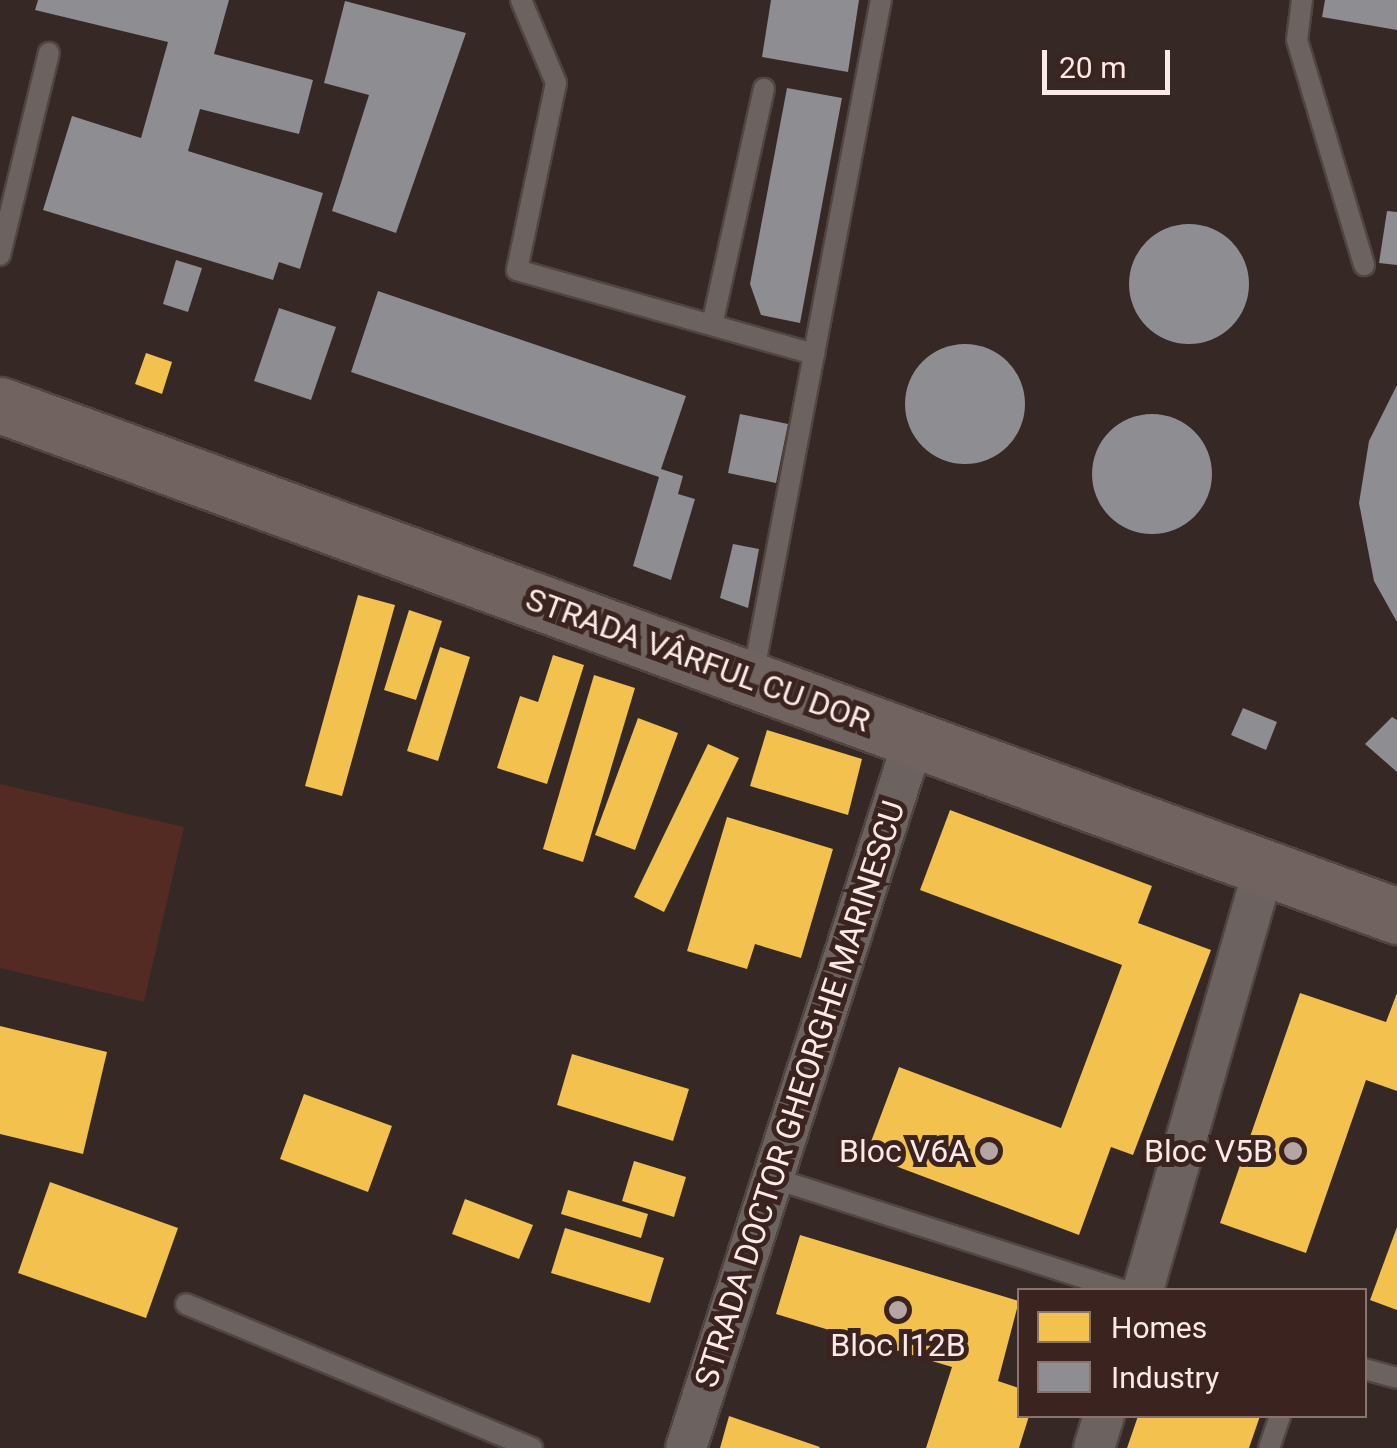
<!DOCTYPE html>
<meta charset="utf-8">
<style>
body{margin:0}
#map{position:relative;width:1397px;height:1448px;overflow:hidden;background:#352825;font-family:Roboto,sans-serif}
div>[style]{position:absolute}
.green>*{inset:0;background:#542b23}
.homes>*{inset:0;background:#f2c14e}
.industry>*{inset:0;background:#8d8d92}
.round{border-radius:50%}
.roads{filter:drop-shadow(2px 0 #514542) drop-shadow(-2px 0 #514542) drop-shadow(0 2px #514542) drop-shadow(0 -2px #514542)}
.lane>*{height:20px;margin:-10px;padding:0 10px;transform-origin:10px;border-radius:10px;background:#6c6260}
.street>*{height:40px;margin:-20px;padding:0 20px;transform-origin:20px;border-radius:20px;background:#6c6260}
.secondary>*{height:55px;margin:-27.5px;padding:0 27.5px;transform-origin:27.5px;border-radius:27.5px;background:#706360}
.dots>*{width:28px;height:28px;translate:-50% -50%;box-sizing:border-box;border:5px solid #3b241f;border-radius:50%}
span{translate:-50% -50%;white-space:nowrap;text-align:center;line-height:1.15;-webkit-text-stroke:10px #3b241f;paint-order:stroke}
.street-label{font-size:32px;color:#fbeae7}
.poi-label{font-size:32px;color:#fbeae7}
.right{translate:-100% -50%;text-align:right}
.legend{position:absolute;left:1017px;top:1288px;width:350px;height:130px;box-sizing:border-box;background:#3b241f;border:2px solid #88736f;margin:0;padding:12px 18px;list-style:none;font-size:30px;color:#fbeae7}
.legend li{display:flex;align-items:center;gap:20px;height:50px}
.legend b{width:50px;border:2px solid #88736f}
.scale{position:absolute;left:1042px;top:50px;width:128px;height:45px;box-sizing:border-box;border:5px solid #fbeae7;border-top:0;padding-left:12px;font-size:30px;line-height:35px;white-space:nowrap;color:#fbeae7;-webkit-text-stroke:8px #3b241f;paint-order:stroke}
</style>
<div id="map">
<div class="green">
<div style="clip-path:polygon(0 784px,184px 827px,144px 1002px,0 968px)"></div>
</div>
<div class="homes">
<div style="clip-path:polygon(146px 353px,172px 362px,162px 394px,135px 384px)"></div>
<div style="clip-path:polygon(358px 595px,395px 605px,342px 796px,305px 786px)"></div>
<div style="clip-path:polygon(409px 610px,442px 621px,416px 700px,384px 690px)"></div>
<div style="clip-path:polygon(440px 647px,470px 657px,438px 761px,407px 751px)"></div>
<div style="clip-path:polygon(553px 655px,584px 665px,547px 784px,497px 768px,520px 696px,538px 702px)"></div>
<div style="clip-path:polygon(594px 675px,635px 688px,583px 862px,543px 849px)"></div>
<div style="clip-path:polygon(638px 718px,678px 733px,635px 850px,595px 835px)"></div>
<div style="clip-path:polygon(767px 730px,862px 759px,848px 815px,750px 786px)"></div>
<div style="clip-path:polygon(708px 744px,739px 758px,664px 912px,634px 897px)"></div>
<div style="clip-path:polygon(950px 810px,1152px 886px,1138px 923px,1211px 950px,1133px 1155px,1111px 1147px,1079px 1235px,866px 1155px,899px 1067px,1061px 1128px,1122px 965px,920px 890px)"></div>
<div style="clip-path:polygon(727px 817px,833px 849px,801px 958px,755px 944px,747px 969px,687px 951px)"></div>
<div style="clip-path:polygon(1300px 993px,1386px 1022px,1397px 993px,1397px 1091px,1366px 1080px,1306px 1253px,1220px 1223px)"></div>
<div style="clip-path:polygon(0 1026px,107px 1052px,83px 1154px,0 1134px)"></div>
<div style="clip-path:polygon(572px 1054px,689px 1089px,673px 1141px,557px 1105px)"></div>
<div style="clip-path:polygon(304px 1094px,392px 1126px,368px 1192px,280px 1159px)"></div>
<div style="clip-path:polygon(634px 1161px,686px 1177px,674px 1217px,622px 1201px)"></div>
<div style="clip-path:polygon(50px 1182px,178px 1228px,146px 1318px,18px 1273px)"></div>
<div style="clip-path:polygon(568px 1190px,648px 1214px,641px 1238px,561px 1214px)"></div>
<div style="clip-path:polygon(465px 1199px,533px 1225px,519px 1259px,452px 1234px)"></div>
<div style="clip-path:polygon(1397px 1227px,1397px 1310px,1370px 1300px)"></div>
<div style="clip-path:polygon(565px 1228px,664px 1258px,650px 1303px,551px 1273px)"></div>
<div style="clip-path:polygon(800px 1235px,1019px 1301px,998px 1381px,1019px 1388px,1019px 1416px,1029px 1416px,1019px 1448px,926px 1448px,952px 1367px,776px 1314px)"></div>
<div style="clip-path:polygon(729px 1416px,820px 1447px,819px 1448px,720px 1448px)"></div>
<div style="clip-path:polygon(1138px 1416px,1260px 1416px,1249px 1448px,1127px 1448px)"></div>
</div>
<div class="industry">
<div style="clip-path:polygon(38px 0,229px 0,214px 54px,313px 80px,299px 134px,200px 109px,188px 151px,323px 193px,300px 269px,279px 262px,273px 280px,43px 210px,72px 116px,141px 138px,168px 42px,35px 10px)"></div>
<div style="clip-path:polygon(771px 0,859px 0,848px 72px,762px 57px)"></div>
<div style="clip-path:polygon(1325px 0,1397px 0,1397px 30px,1322px 17px)"></div>
<div style="clip-path:polygon(345px 1px,466px 33px,396px 233px,332px 211px,369px 95px,324px 83px)"></div>
<div style="clip-path:polygon(787px 88px,842px 98px,800px 323px,761px 315px,750px 284px)"></div>
<div style="clip-path:polygon(1387px 211px,1397px 212px,1397px 265px,1379px 263px)"></div>
<div class="round" style="left:1129px;top:224px;width:120px;height:120px"></div>
<div style="clip-path:polygon(176px 260px,202px 268px,188px 312px,163px 304px)"></div>
<div style="clip-path:polygon(378px 291px,686px 396px,661px 469px,683px 476px,678px 494px,695px 499px,671px 580px,633px 566px,659px 477px,351px 372px)"></div>
<div style="clip-path:polygon(279px 308px,336px 327px,311px 400px,254px 381px)"></div>
<div class="round" style="left:905px;top:344px;width:120px;height:120px"></div>
<div style="clip-path:polygon(1397px 385px,1397px 622px,1374px 581px,1359px 503px,1369px 441px)"></div>
<div style="clip-path:polygon(740px 414px,788px 424px,776px 483px,728px 473px)"></div>
<div class="round" style="left:1092px;top:414px;width:120px;height:120px"></div>
<div style="clip-path:polygon(733px 544px,759px 549px,748px 608px,720px 598px)"></div>
<div style="clip-path:polygon(1243px 708px,1277px 722px,1266px 750px,1231px 735px)"></div>
<div style="clip-path:polygon(1392px 717px,1397px 720px,1397px 772px,1365px 744px)"></div>
</div>
<div class="roads">
<div class="lane">
<div style="left:521px;top:0;width:90px;rotate:67.1deg"></div>
<div style="left:556px;top:83px;width:191px;rotate:101.8deg"></div>
<div style="left:517px;top:270px;width:309px;rotate:15.8deg"></div>
<div style="left:1302px;top:0;width:40px;rotate:97.1deg"></div>
<div style="left:1297px;top:40px;width:235px;rotate:73.4deg"></div>
<div style="left:0;top:255px;width:208px;rotate:-76.4deg"></div>
<div style="left:712px;top:325px;width:242px;rotate:-77.6deg"></div>
<div style="left:753px;top:676px;width:688px;rotate:-79.28deg"></div>
<div style="left:776px;top:1179px;width:363px;rotate:17.8deg"></div>
<div style="left:186px;top:1304px;width:375px;rotate:22.6deg"></div>
<div style="left:1364px;top:1369px;width:34px;rotate:15deg"></div>
<div style="left:1269px;top:1448px;width:34px;rotate:-71deg"></div>
</div>
<div class="street">
<div style="left:1143px;top:1290px;width:440px;rotate:-74deg"></div>
<div style="left:686px;top:1448px;width:745px;rotate:-72.17deg"></div>
<div style="left:1094px;top:1448px;width:34px;rotate:-73deg"></div>
</div>
<div class="secondary">
<div style="left:0;top:405px;width:1488px;rotate:20.09deg"></div>
</div>
</div>
<div class="dots">
<div style="left:989px;top:1151px;background:#b6a6a3"></div>
<div style="left:1293px;top:1151px;background:#b6a6a3"></div>
<div style="left:898px;top:1310px;background:#b6a6a3"></div>
</div>
<div class="street-label">
<span style="left:698px;top:660px;rotate:20deg">STRADA VÂRFUL CU DOR</span>
<span style="left:800px;top:1094px;rotate:-72deg">STRADA DOCTOR GHEORGHE MARINESCU</span>
</div>
<div class="poi-label">
<span class="right" style="left:969px;top:1151px">Bloc V6A</span>
<span class="right" style="left:1273px;top:1151px">Bloc V5B</span>
<span style="left:898px;top:1345px">Bloc I12B</span>
</div>
<ul class="legend">
<li><b style="height:28px;background:#f2c14e"></b>Homes</li>
<li><b style="height:28px;background:#8d8d92"></b>Industry</li>
</ul>
<div class="scale">20 m</div>
</div>
